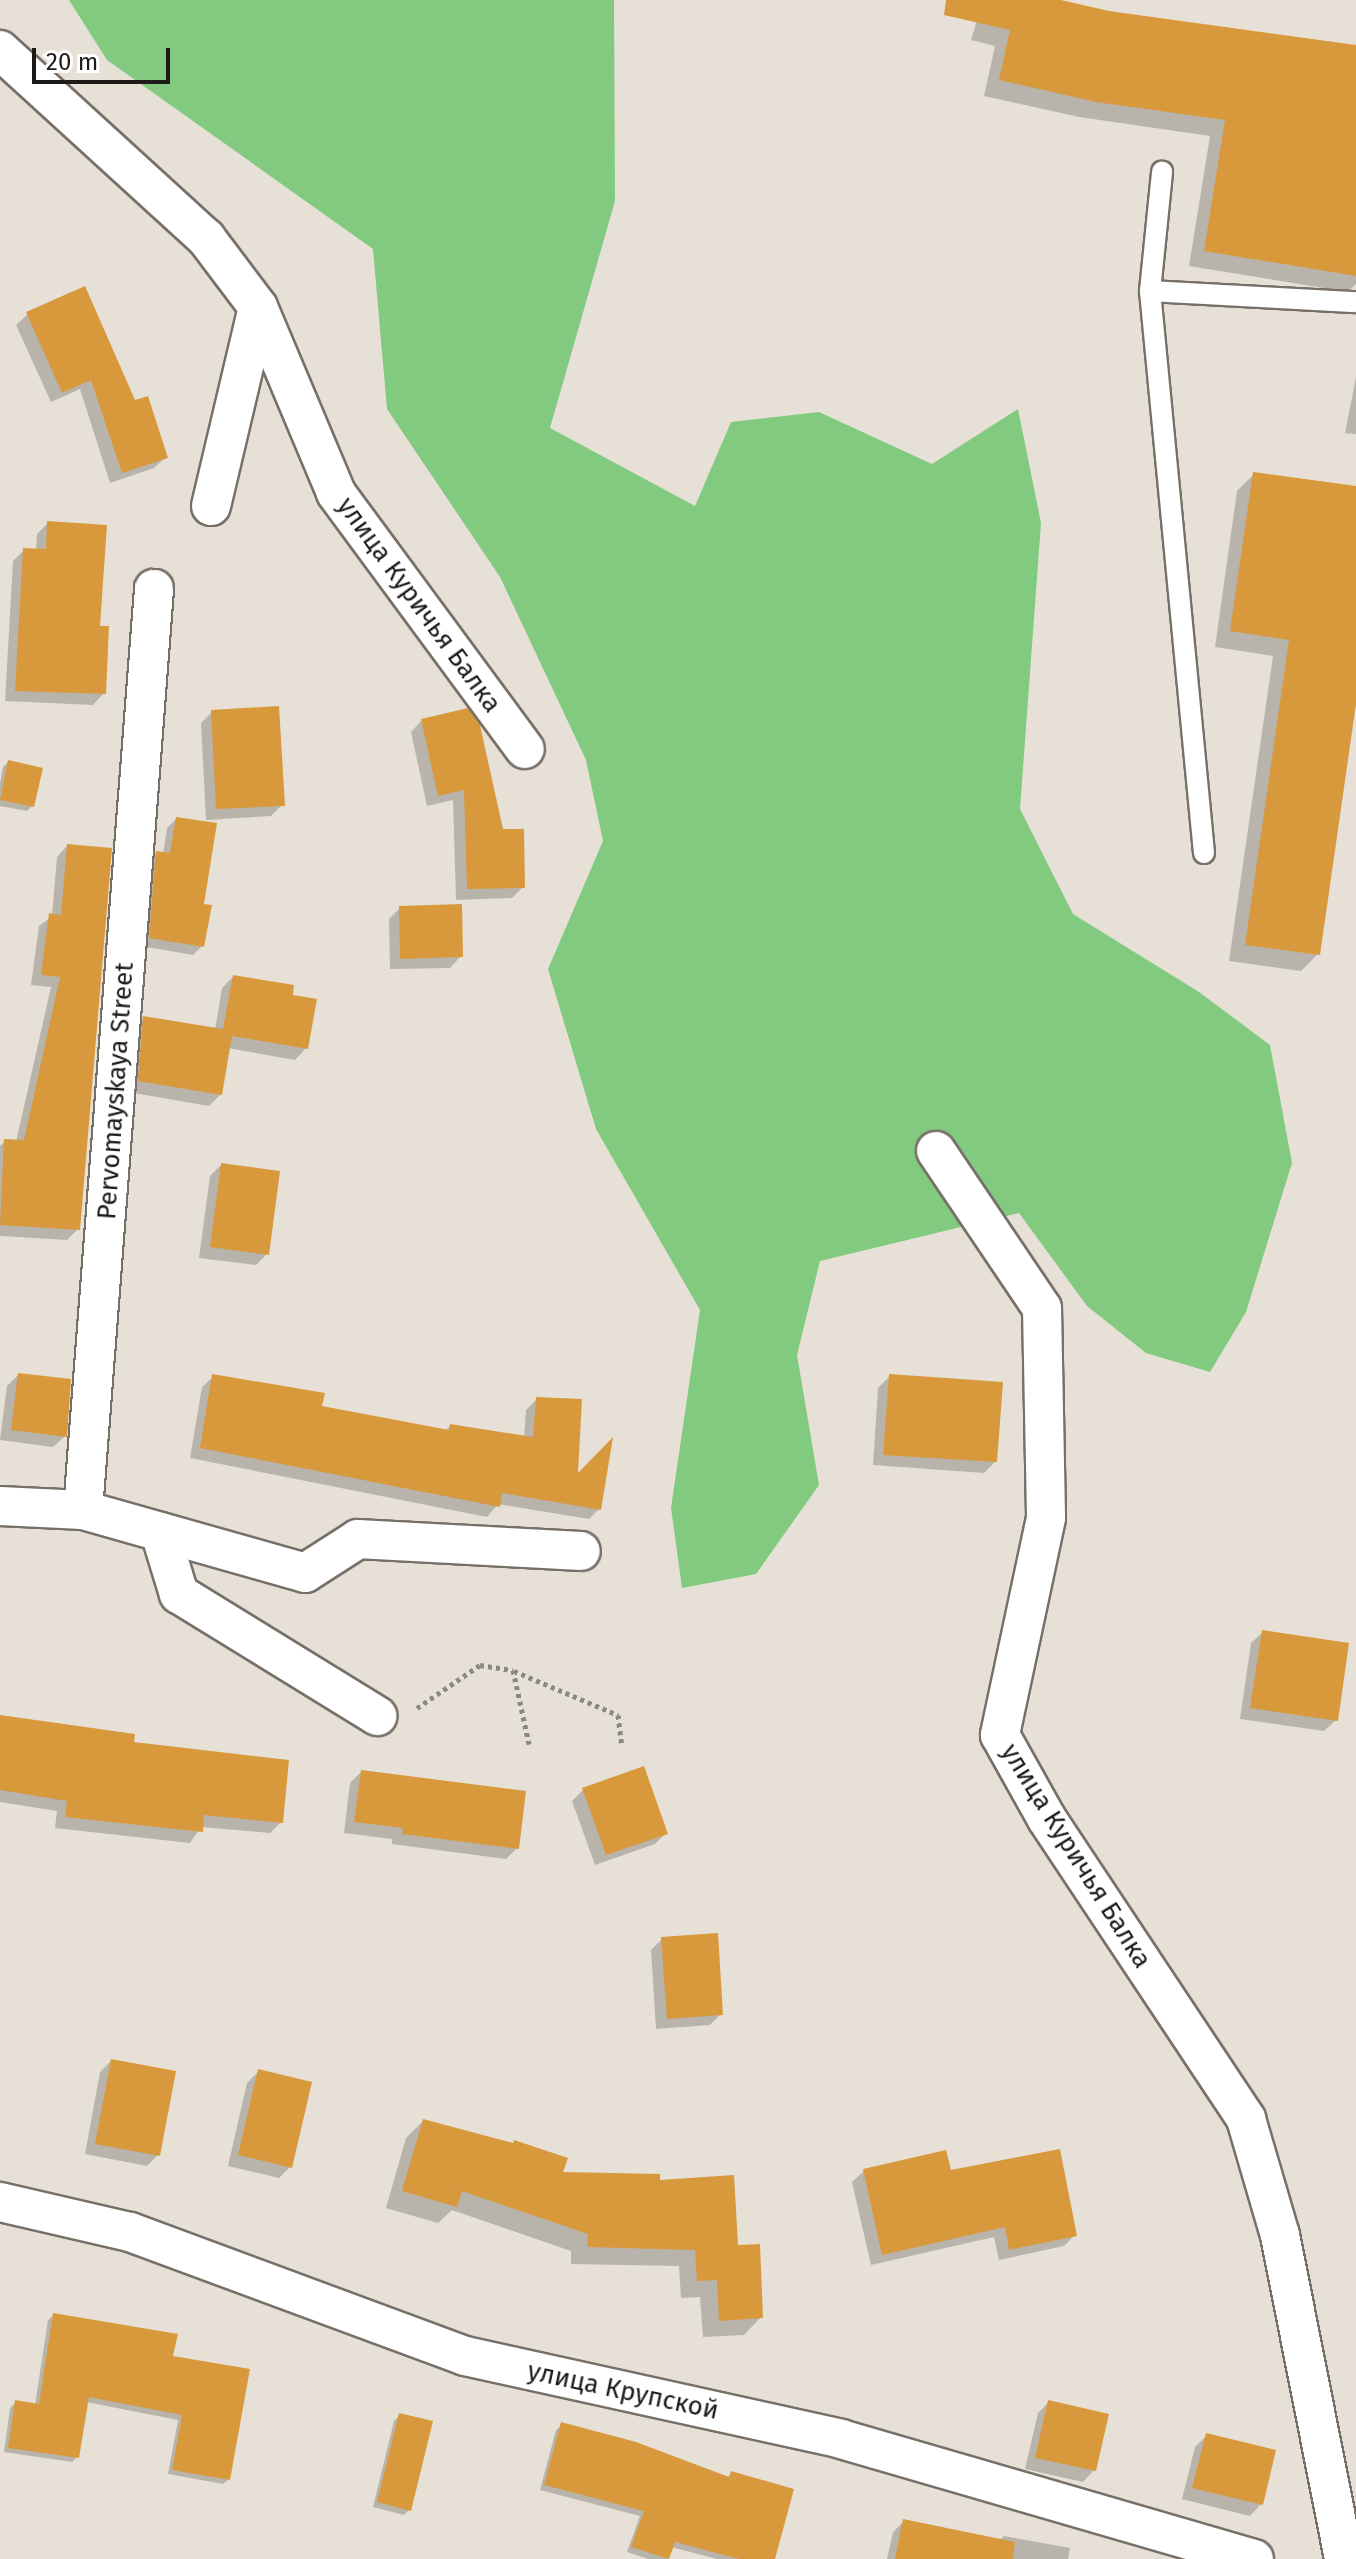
<!DOCTYPE html>
<meta charset="utf-8">
<style>
body{margin:0}
#map{position:relative;width:1356px;height:2559px;overflow:hidden;background:#e7e0d6;font-family:"Fira Sans",sans-serif}
div>[style]{position:absolute}
.green>*{inset:0;background:#81ca80}
.shadow>*{inset:0;background:#0003}
.building>*{inset:0;background:#d8993d}
.path>*{height:5px;margin-top:-2.5px;transform-origin:0;background:repeating-linear-gradient(90deg,#8d8781 0 4px,transparent 0 8px)}
.roads{filter:drop-shadow(2px 0 #777068) drop-shadow(-2px 0 #777068) drop-shadow(0 2px #777068) drop-shadow(0 -2px #777068)}
.lane>*{height:20px;margin:-10px;padding:0 10px;transform-origin:10px;border-radius:10px;background:#fff}
.street>*{height:38px;margin:-19px;padding:0 19px;transform-origin:19px;border-radius:19px;background:#fff}
span{translate:-50% -50%;white-space:nowrap;text-align:center;line-height:1.15;-webkit-text-stroke:8px #fff;paint-order:stroke}
.street-label{font-size:26px;color:#1d1a17}
.scale{position:absolute;left:32px;top:48px;width:138px;height:36px;box-sizing:border-box;border:4px solid #1d1a17;border-top:0;padding-left:10px;font-size:24px;line-height:28px;white-space:nowrap;color:#1d1a17;-webkit-text-stroke:6px #fff;paint-order:stroke}
</style>
<div id="map">
<div class="green">
<div style="clip-path:polygon(69px 0,614px 0,615px 201px,550px 428px,695px 506px,731px 422px,819px 412px,932px 464px,1018px 409px,1041px 523px,1020px 809px,1073px 914px,1199px 992px,1270px 1045px,1292px 1163px,1246px 1312px,1210px 1372px,1146px 1353px,1087px 1306px,1019px 1213px,820px 1261px,797px 1355px,819px 1485px,756px 1574px,682px 1588px,671px 1508px,700px 1310px,596px 1129px,548px 969px,603px 841px,586px 760px,500px 577px,387px 409px,373px 249px,107px 60px)"></div>
</div>
<div class="shadow">
<div style="clip-path:polygon(983px 0,1052px 0,1109px 13px,1356px 47px,1356px 284px,1348px 292px,1189px 266px,1210px 136px,1079px 117px,984px 96px,995px 46px,971px 40px)"></div>
<div style="clip-path:polygon(28px 314px,134px 403px,166px 457px,154px 468px,110px 483px,80px 389px,51px 402px,16px 325px)"></div>
<div style="clip-path:polygon(1356px 377px,1356px 434px,1345px 433px)"></div>
<div style="clip-path:polygon(1254px 474px,1356px 488px,1356px 667px,1318px 954px,1301px 971px,1229px 961px,1273px 656px,1215px 647px,1237px 491px)"></div>
<div style="clip-path:polygon(48px 523px,104px 693px,93px 705px,5px 701px,13px 561px,24px 550px,36px 551px,37px 534px)"></div>
<div style="clip-path:polygon(212px 712px,282px 805px,271px 816px,206px 820px,201px 723px)"></div>
<div style="clip-path:polygon(422px 720px,501px 831px,523px 887px,512px 898px,456px 900px,453px 800px,427px 806px,411px 732px)"></div>
<div style="clip-path:polygon(8px 762px,32px 806px,27px 811px,0 806px,0 783px,3px 767px)"></div>
<div style="clip-path:polygon(176px 819px,202px 946px,193px 955px,141px 946px,147px 863px,157px 853px,163px 854px,167px 828px)"></div>
<div style="clip-path:polygon(67px 846px,78px 1229px,67px 1240px,0 1236px,0 1146px,5px 1141px,16px 1142px,51px 987px,31px 985px,39px 926px,52px 916px,57px 857px)"></div>
<div style="clip-path:polygon(400px 908px,461px 956px,450px 968px,390px 969px,389px 919px)"></div>
<div style="clip-path:polygon(233px 977px,291px 997px,306px 1048px,295px 1060px,228px 1048px,220px 1095px,209px 1106px,128px 1092px,133px 1029px,144px 1018px,215px 1030px,222px 988px)"></div>
<div style="clip-path:polygon(221px 1165px,267px 1254px,256px 1265px,199px 1258px,210px 1176px)"></div>
<div style="clip-path:polygon(18px 1375px,65px 1436px,53px 1447px,0 1440px,7px 1386px)"></div>
<div style="clip-path:polygon(890px 1376px,995px 1462px,984px 1473px,873px 1465px,878px 1388px)"></div>
<div style="clip-path:polygon(213px 1377px,320px 1407px,445px 1431px,450px 1426px,524px 1438px,526px 1410px,537px 1399px,576px 1478px,599px 1509px,589px 1519px,498px 1504px,487px 1517px,190px 1458px,202px 1387px)"></div>
<div style="clip-path:polygon(1263px 1632px,1336px 1720px,1324px 1731px,1240px 1719px,1251px 1643px)"></div>
<div style="clip-path:polygon(0 1716px,132px 1744px,281px 1822px,270px 1833px,201px 1827px,190px 1843px,55px 1828px,57px 1811px,0 1802px)"></div>
<div style="clip-path:polygon(361px 1772px,517px 1848px,506px 1859px,392px 1844px,392px 1839px,344px 1833px,350px 1783px)"></div>
<div style="clip-path:polygon(583px 1790px,666px 1833px,655px 1844px,595px 1865px,572px 1801px)"></div>
<div style="clip-path:polygon(662px 1939px,721px 2014px,710px 2025px,656px 2029px,651px 1950px)"></div>
<div style="clip-path:polygon(111px 2061px,158px 2155px,147px 2166px,85px 2154px,100px 2072px)"></div>
<div style="clip-path:polygon(259px 2071px,290px 2167px,279px 2178px,228px 2166px,247px 2083px)"></div>
<div style="clip-path:polygon(423px 2121px,560px 2174px,657px 2182px,736px 2247px,761px 2317px,744px 2335px,703px 2337px,700px 2297px,681px 2298px,679px 2266px,571px 2264px,571px 2251px,452px 2210px,438px 2223px,386px 2208px,406px 2138px)"></div>
<div style="clip-path:polygon(864px 2171px,949px 2172px,1075px 2235px,1064px 2246px,999px 2260px,994px 2237px,871px 2265px,852px 2182px)"></div>
<div style="clip-path:polygon(54px 2315px,171px 2357px,229px 2479px,223px 2484px,168px 2474px,178px 2420px,86px 2402px,77px 2457px,72px 2462px,4px 2452px,10px 2408px,16px 2402px,35px 2405px,48px 2320px)"></div>
<div style="clip-path:polygon(1049px 2402px,1094px 2470px,1083px 2482px,1025px 2469px,1038px 2413px)"></div>
<div style="clip-path:polygon(400px 2415px,409px 2510px,404px 2515px,373px 2507px,394px 2421px)"></div>
<div style="clip-path:polygon(562px 2425px,727px 2478px,731px 2474px,773px 2559px,717px 2559px,671px 2547px,667px 2559px,648px 2559px,627px 2552px,640px 2516px,540px 2490px,556px 2430px)"></div>
<div style="clip-path:polygon(1206px 2436px,1261px 2504px,1250px 2516px,1182px 2499px,1195px 2447px)"></div>
<div style="clip-path:polygon(904px 2521px,999px 2541px,1004px 2536px,1070px 2548px,1068px 2559px,887px 2559px,893px 2532px)"></div>
</div>
<div class="building">
<div style="clip-path:polygon(946px 0,1061px 0,1109px 11px,1356px 45px,1356px 276px,1204px 251px,1225px 120px,1096px 102px,999px 80px,1010px 30px,944px 15px)"></div>
<div style="clip-path:polygon(85px 286px,135px 400px,148px 396px,168px 458px,122px 473px,91px 380px,62px 393px,26px 312px)"></div>
<div style="clip-path:polygon(1253px 472px,1356px 486px,1356px 704px,1320px 955px,1245px 945px,1289px 640px,1230px 631px)"></div>
<div style="clip-path:polygon(47px 521px,107px 525px,100px 626px,109px 626px,106px 694px,15px 691px,23px 548px,46px 549px)"></div>
<div style="clip-path:polygon(279px 706px,285px 806px,216px 809px,211px 710px)"></div>
<div style="clip-path:polygon(468px 708px,480px 725px,503px 829px,524px 829px,525px 888px,467px 889px,464px 790px,438px 796px,421px 719px)"></div>
<div style="clip-path:polygon(8px 760px,43px 768px,34px 807px,0 800px)"></div>
<div style="clip-path:polygon(176px 817px,217px 823px,204px 904px,212px 905px,204px 947px,149px 938px,156px 851px,170px 853px)"></div>
<div style="clip-path:polygon(67px 844px,112px 848px,80px 1230px,0 1225px,4px 1139px,24px 1140px,60px 977px,41px 975px,49px 913px,61px 915px)"></div>
<div style="clip-path:polygon(462px 904px,463px 957px,400px 959px,399px 906px)"></div>
<div style="clip-path:polygon(233px 975px,294px 985px,293px 995px,317px 999px,308px 1049px,232px 1036px,222px 1095px,138px 1081px,143px 1016px,223px 1029px)"></div>
<div style="clip-path:polygon(221px 1163px,280px 1171px,269px 1255px,210px 1247px)"></div>
<div style="clip-path:polygon(18px 1373px,71px 1379px,67px 1437px,11px 1430px)"></div>
<div style="clip-path:polygon(212px 1374px,325px 1393px,322px 1406px,449px 1430px,450px 1424px,533px 1437px,536px 1397px,582px 1399px,578px 1473px,613px 1437px,601px 1510px,502px 1493px,500px 1507px,200px 1448px)"></div>
<div style="clip-path:polygon(889px 1374px,1003px 1382px,997px 1462px,883px 1455px)"></div>
<div style="clip-path:polygon(1262px 1630px,1349px 1643px,1338px 1721px,1250px 1708px)"></div>
<div style="clip-path:polygon(0 1715px,135px 1734px,134px 1742px,289px 1760px,283px 1823px,204px 1815px,203px 1832px,65px 1817px,67px 1801px,0 1790px)"></div>
<div style="clip-path:polygon(644px 1766px,668px 1834px,606px 1855px,582px 1788px)"></div>
<div style="clip-path:polygon(361px 1770px,526px 1791px,519px 1849px,402px 1834px,403px 1828px,354px 1822px)"></div>
<div style="clip-path:polygon(718px 1933px,723px 2015px,667px 2019px,661px 1937px)"></div>
<div style="clip-path:polygon(111px 2059px,176px 2071px,160px 2156px,95px 2144px)"></div>
<div style="clip-path:polygon(258px 2069px,312px 2082px,292px 2168px,238px 2155px)"></div>
<div style="clip-path:polygon(423px 2119px,513px 2143px,514px 2140px,568px 2158px,563px 2172px,660px 2174px,660px 2180px,734px 2175px,738px 2245px,760px 2244px,763px 2318px,719px 2321px,717px 2280px,697px 2281px,695px 2250px,587px 2247px,588px 2234px,462px 2191px,457px 2207px,402px 2191px)"></div>
<div style="clip-path:polygon(1060px 2149px,1077px 2236px,1009px 2250px,1005px 2227px,882px 2255px,863px 2169px,946px 2150px,951px 2170px)"></div>
<div style="clip-path:polygon(53px 2313px,178px 2334px,173px 2356px,250px 2369px,230px 2480px,172px 2470px,182px 2415px,89px 2397px,79px 2458px,8px 2448px,15px 2400px,39px 2404px)"></div>
<div style="clip-path:polygon(1048px 2400px,1109px 2414px,1096px 2471px,1035px 2458px)"></div>
<div style="clip-path:polygon(399px 2413px,433px 2421px,411px 2511px,377px 2502px)"></div>
<div style="clip-path:polygon(561px 2422px,636px 2442px,729px 2477px,731px 2471px,794px 2489px,775px 2559px,739px 2559px,675px 2542px,669px 2559px,631px 2547px,644px 2511px,544px 2485px)"></div>
<div style="clip-path:polygon(1206px 2433px,1276px 2450px,1263px 2505px,1192px 2488px)"></div>
<div style="clip-path:polygon(903px 2519px,1015px 2542px,1013px 2559px,895px 2559px)"></div>
</div>
<div class="path">
<div style="left:514px;top:1671px;width:113px;rotate:22.9deg"></div>
<div style="left:618px;top:1715px;width:31px;rotate:83deg"></div>
<div style="left:417px;top:1708px;width:76px;rotate:-34.3deg"></div>
<div style="left:480px;top:1665px;width:33px;rotate:9deg"></div>
<div style="left:513px;top:1670px;width:76px;rotate:77.8deg"></div>
</div>
<div class="roads">
<div class="lane">
<div style="left:1150px;top:291px;width:120px;rotate:-84.2deg"></div>
<div style="left:1204px;top:853px;width:565px;rotate:-95.49deg"></div>
<div style="left:1150px;top:291px;width:206px;rotate:3.1deg"></div>
</div>
<div class="street">
<div style="left:0;top:50px;width:279px;rotate:42.4deg"></div>
<div style="left:206px;top:238px;width:86px;rotate:53deg"></div>
<div style="left:258px;top:307px;width:202px;rotate:67.2deg"></div>
<div style="left:336px;top:493px;width:318px;rotate:53.6deg"></div>
<div style="left:211px;top:506px;width:204px;rotate:-76.7deg"></div>
<div style="left:936px;top:1151px;width:189px;rotate:56deg"></div>
<div style="left:1042px;top:1308px;width:210px;rotate:88.9deg"></div>
<div style="left:1046px;top:1518px;width:222px;rotate:102deg"></div>
<div style="left:1000px;top:1735px;width:96px;rotate:60.8deg"></div>
<div style="left:1047px;top:1819px;width:360px;rotate:56.4deg"></div>
<div style="left:1246px;top:2119px;width:121px;rotate:73.7deg"></div>
<div style="left:1280px;top:2235px;width:330px;rotate:78.8deg"></div>
<div style="left:0;top:1506px;width:83px;rotate:2.8deg"></div>
<div style="left:83px;top:1510px;width:231px;rotate:15.8deg"></div>
<div style="left:305px;top:1573px;width:63px;rotate:-32.7deg"></div>
<div style="left:358px;top:1539px;width:223px;rotate:3.1deg"></div>
<div style="left:83px;top:1510px;width:924px;rotate:-85.59deg"></div>
<div style="left:160px;top:1532px;width:65px;rotate:73deg"></div>
<div style="left:179px;top:1594px;width:233px;rotate:31.6deg"></div>
<div style="left:0;top:2202px;width:133px;rotate:13deg"></div>
<div style="left:130px;top:2232px;width:357px;rotate:20.3deg"></div>
<div style="left:465px;top:2356px;width:385px;rotate:12.4deg"></div>
<div style="left:841px;top:2439px;width:430px;rotate:16.2deg"></div>
</div>
</div>
<div class="street-label">
<span style="left:419px;top:605px;rotate:54deg">улица Куричья Балка</span>
<span style="left:116px;top:1091px;rotate:-86deg">Pervomayskaya Street</span>
<span style="left:1076px;top:1856px;rotate:58deg">улица Куричья Балка</span>
<span style="left:623px;top:2391px;rotate:12deg">улица Крупской</span>
</div>
<div class="scale">20 m</div>
</div>
